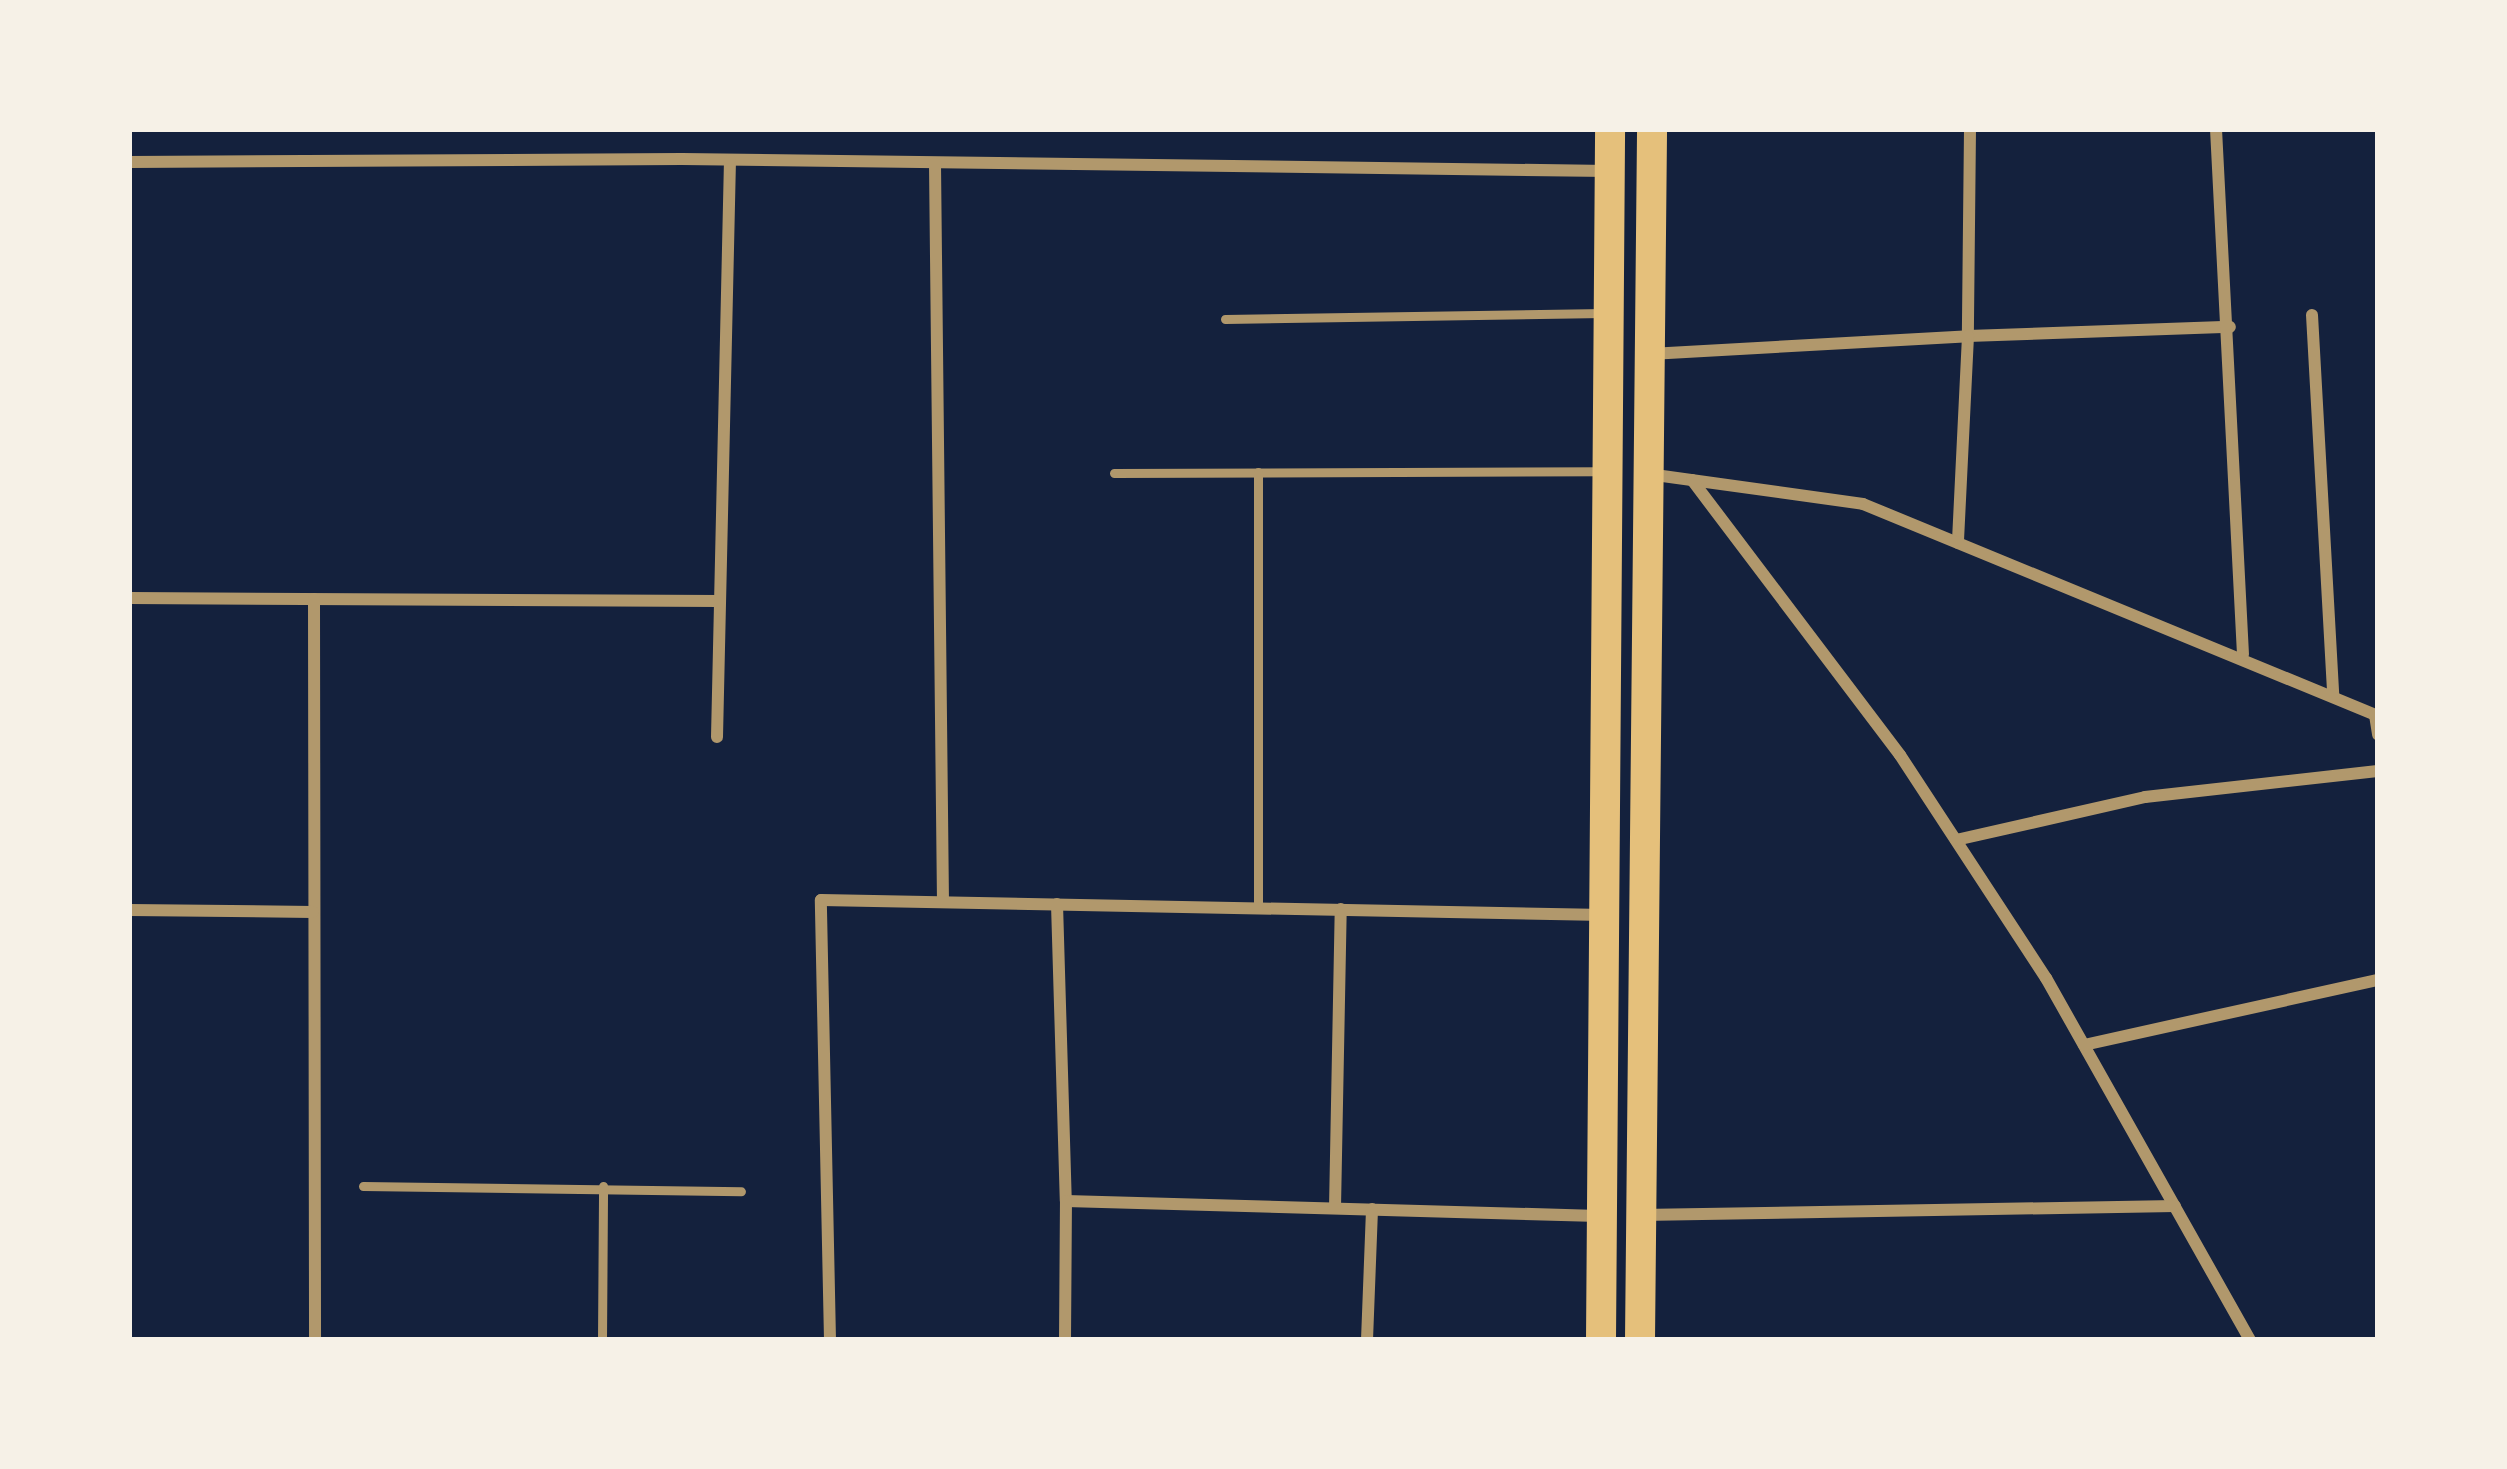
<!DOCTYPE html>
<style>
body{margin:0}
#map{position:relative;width:2507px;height:1469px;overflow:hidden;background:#14213d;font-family:"Varela Round",sans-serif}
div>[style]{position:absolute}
.service>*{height:9px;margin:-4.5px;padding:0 4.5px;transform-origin:4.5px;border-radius:4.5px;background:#b1986c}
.minor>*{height:12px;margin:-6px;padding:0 6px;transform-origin:6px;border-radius:6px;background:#b1986c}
.primary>*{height:30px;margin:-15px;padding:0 15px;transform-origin:15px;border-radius:15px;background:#e5c07b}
span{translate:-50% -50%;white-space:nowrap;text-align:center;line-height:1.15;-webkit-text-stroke:9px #f6f1e7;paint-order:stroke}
.frame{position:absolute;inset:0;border:132px solid #f6f1e7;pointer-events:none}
</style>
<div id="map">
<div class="service">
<div style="left:1225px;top:319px;width:379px;rotate:-0.9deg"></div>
<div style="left:1114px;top:473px;width:487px;rotate:-0.2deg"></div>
<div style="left:1258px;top:907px;width:435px;rotate:-90deg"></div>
<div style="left:363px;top:1186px;width:378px;rotate:0.8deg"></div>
<div style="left:602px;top:1340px;width:154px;rotate:-89.6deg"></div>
</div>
<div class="minor">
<div style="left:1970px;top:129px;width:207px;rotate:90.6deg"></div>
<div style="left:1968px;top:336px;width:262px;rotate:-2deg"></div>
<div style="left:2216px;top:129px;width:526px;rotate:87.06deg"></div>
<div style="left:129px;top:162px;width:553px;rotate:-0.31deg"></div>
<div style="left:682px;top:159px;width:927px;rotate:0.74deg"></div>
<div style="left:935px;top:164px;width:738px;rotate:89.38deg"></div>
<div style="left:2312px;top:315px;width:382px;rotate:86.8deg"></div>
<div style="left:1650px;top:354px;width:319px;rotate:-3.2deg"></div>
<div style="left:1968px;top:336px;width:207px;rotate:92.8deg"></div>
<div style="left:1648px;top:474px;width:217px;rotate:7.9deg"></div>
<div style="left:1863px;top:504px;width:557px;rotate:22.37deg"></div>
<div style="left:1692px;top:480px;width:345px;rotate:52.9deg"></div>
<div style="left:1900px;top:755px;width:267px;rotate:56.8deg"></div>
<div style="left:2046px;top:978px;width:416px;rotate:60.6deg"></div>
<div style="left:129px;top:598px;width:591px;rotate:0.29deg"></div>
<div style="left:314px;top:599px;width:741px;rotate:89.92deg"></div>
<div style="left:2375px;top:715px;width:20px;rotate:81deg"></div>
<div style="left:717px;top:737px;width:577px;rotate:-88.71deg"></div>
<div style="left:1956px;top:840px;width:194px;rotate:-12.8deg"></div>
<div style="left:2145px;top:797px;width:234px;rotate:-6.4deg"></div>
<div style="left:1057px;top:904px;width:297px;rotate:88.3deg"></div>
<div style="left:1066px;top:1201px;width:533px;rotate:1.61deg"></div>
<div style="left:129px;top:910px;width:184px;rotate:0.6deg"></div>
<div style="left:2084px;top:1045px;width:301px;rotate:-12.5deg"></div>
<div style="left:1335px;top:1208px;width:299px;rotate:-88.9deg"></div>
<div style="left:1641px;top:1215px;width:534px;rotate:-0.97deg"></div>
<div style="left:830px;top:1340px;width:440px;rotate:-91.2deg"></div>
<div style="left:821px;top:900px;width:784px;rotate:1.1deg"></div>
<div style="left:1065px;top:1340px;width:139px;rotate:-89.6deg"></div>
<div style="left:1367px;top:1340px;width:131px;rotate:-87.8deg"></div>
</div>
<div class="primary">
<div style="left:1601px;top:1340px;width:1211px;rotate:-89.57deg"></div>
<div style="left:1640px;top:1340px;width:1211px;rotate:-89.43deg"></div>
</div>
<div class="frame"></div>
</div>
